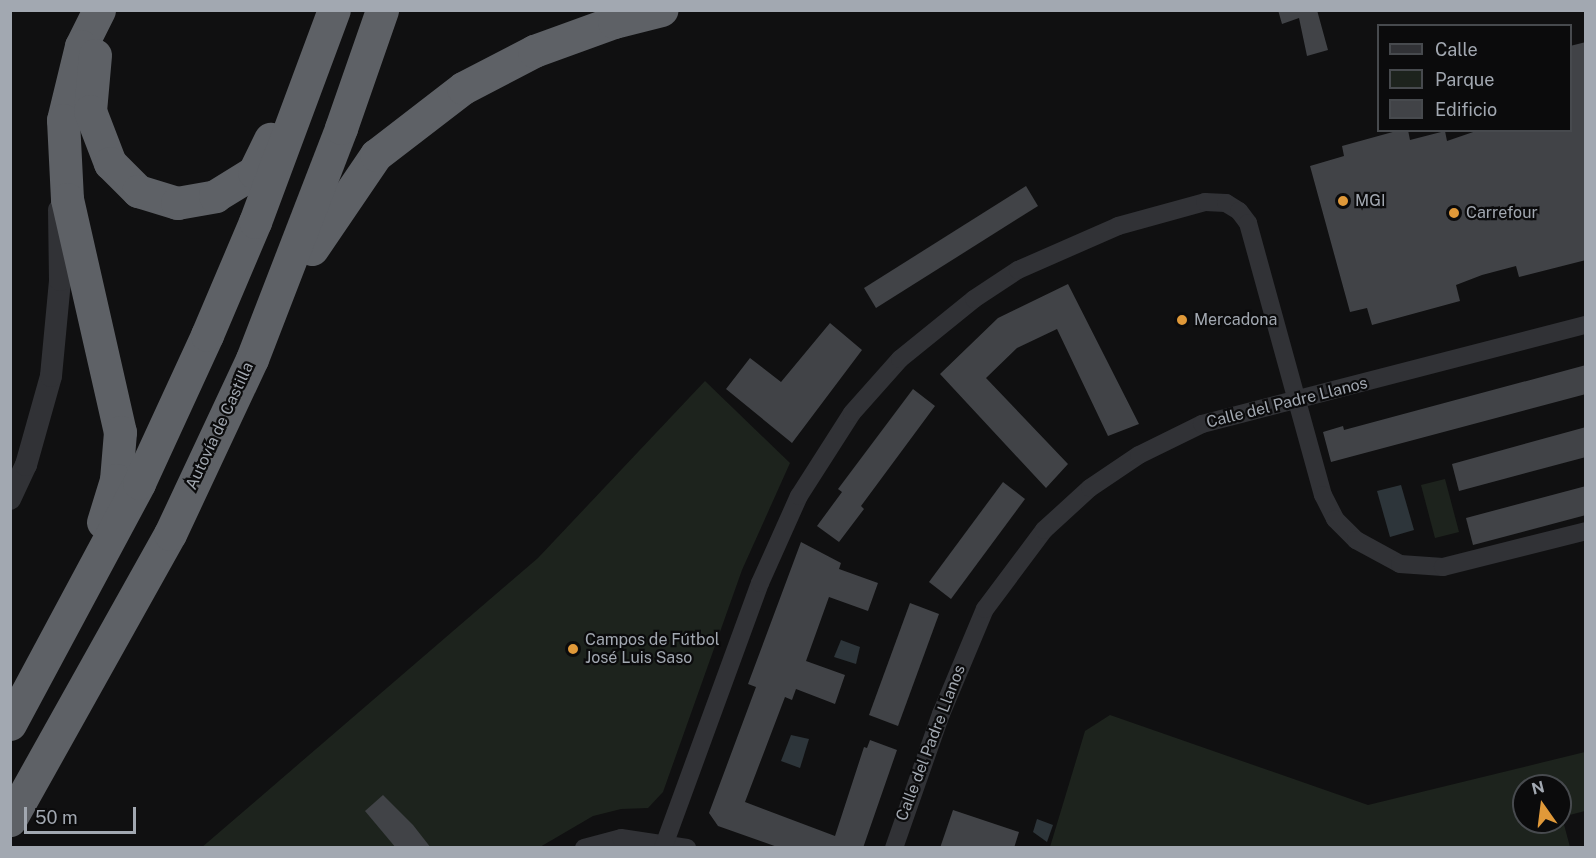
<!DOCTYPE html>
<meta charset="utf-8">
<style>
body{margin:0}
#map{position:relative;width:1596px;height:858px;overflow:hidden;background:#101011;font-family:"Public Sans",sans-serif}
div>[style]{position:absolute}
.green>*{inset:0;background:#1d231d}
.water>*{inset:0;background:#2d353a}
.building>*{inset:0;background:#414347}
.minor>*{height:18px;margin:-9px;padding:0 9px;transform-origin:9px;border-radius:9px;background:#313236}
.tertiary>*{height:22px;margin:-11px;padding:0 11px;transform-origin:11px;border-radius:11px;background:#313236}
.motorway>*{height:33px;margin:-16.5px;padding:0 16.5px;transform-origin:16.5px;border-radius:16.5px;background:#5e6166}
.dots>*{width:16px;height:16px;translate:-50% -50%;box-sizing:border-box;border:3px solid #0b0b0c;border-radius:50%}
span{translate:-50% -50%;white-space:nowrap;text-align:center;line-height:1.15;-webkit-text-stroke:4.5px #0b0b0c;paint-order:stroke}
.poi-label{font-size:16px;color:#a2a8b1}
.left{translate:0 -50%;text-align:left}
.street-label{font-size:16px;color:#a2a8b1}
.frame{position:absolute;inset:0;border:12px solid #a2a8b1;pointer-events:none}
.legend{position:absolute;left:1377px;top:24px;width:195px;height:108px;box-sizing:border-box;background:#0b0b0c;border:2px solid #474a4e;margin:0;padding:8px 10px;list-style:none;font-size:18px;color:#a2a8b1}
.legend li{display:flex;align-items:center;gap:12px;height:30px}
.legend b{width:30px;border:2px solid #474a4e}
.north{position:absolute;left:1512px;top:774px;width:60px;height:60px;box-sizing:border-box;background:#0b0b0c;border:2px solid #474a4e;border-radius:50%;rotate:346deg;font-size:16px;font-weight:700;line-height:24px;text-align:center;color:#a2a8b1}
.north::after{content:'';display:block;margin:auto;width:21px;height:27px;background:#e09939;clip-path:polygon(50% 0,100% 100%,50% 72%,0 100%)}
.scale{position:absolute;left:24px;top:807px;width:112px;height:27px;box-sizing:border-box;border:3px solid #a2a8b1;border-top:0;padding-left:8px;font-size:18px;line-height:21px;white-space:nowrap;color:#a2a8b1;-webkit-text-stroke:4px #0b0b0c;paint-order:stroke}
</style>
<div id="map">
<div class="green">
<div style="clip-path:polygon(705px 381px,790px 463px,742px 570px,663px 792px,648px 808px,621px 809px,593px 816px,540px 847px,201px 848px,538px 558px)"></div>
<div style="clip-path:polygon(1445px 479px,1459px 532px,1435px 538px,1421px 485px)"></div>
<div style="clip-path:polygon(evenodd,1110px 715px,1368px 805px,1585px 752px,1585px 811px,1562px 817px,1570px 847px,1050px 847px,1085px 731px,1110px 715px,1524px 786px,1560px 786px,1560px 822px,1524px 822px,1524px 786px)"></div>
</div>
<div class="water">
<div style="clip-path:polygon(1401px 485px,1414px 530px,1390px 537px,1377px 491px)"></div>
<div style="clip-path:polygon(841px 640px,860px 647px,856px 664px,834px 657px)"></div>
<div style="clip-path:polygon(791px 735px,809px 739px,800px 768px,781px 761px)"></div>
<div style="clip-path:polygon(1037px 819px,1053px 825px,1047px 842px,1033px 832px)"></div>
</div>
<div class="building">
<div style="clip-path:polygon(1278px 10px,1317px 10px,1328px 50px,1307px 56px,1299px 18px,1282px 24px)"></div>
<div style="clip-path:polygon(1586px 42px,1586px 260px,1519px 277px,1516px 266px,1482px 275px,1456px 285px,1460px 301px,1372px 325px,1367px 308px,1350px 312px,1310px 166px,1344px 156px,1342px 146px,1400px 130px,1408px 130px,1410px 140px,1445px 131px,1447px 141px,1479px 130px,1570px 130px,1570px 46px)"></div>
<div style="clip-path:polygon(1026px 186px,1038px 206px,876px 308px,864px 288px)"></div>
<div style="clip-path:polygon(1068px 284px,1139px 424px,1108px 436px,1057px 329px,1017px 348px,986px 378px,1068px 464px,1046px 488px,940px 374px,998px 318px)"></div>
<div style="clip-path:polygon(830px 323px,862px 350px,792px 443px,726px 389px,750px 358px,781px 382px)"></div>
<div style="clip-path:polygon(1586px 365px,1586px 394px,1331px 462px,1323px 432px,1343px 426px,1344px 430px)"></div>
<div style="clip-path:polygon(913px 389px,935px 406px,861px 506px,864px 509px,839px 542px,817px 526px,842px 492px,838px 489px)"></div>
<div style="clip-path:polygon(1586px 427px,1586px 457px,1459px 491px,1452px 464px)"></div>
<div style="clip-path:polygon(1003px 482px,1025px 499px,951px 599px,929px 582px)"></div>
<div style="clip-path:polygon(1586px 486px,1586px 515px,1473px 545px,1466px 518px)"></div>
<div style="clip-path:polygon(801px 542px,841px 563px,839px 569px,878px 583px,868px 611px,829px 597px,806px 661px,845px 675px,835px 704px,796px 689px,792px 700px,785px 697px,745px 802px,835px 836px,864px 747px,867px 748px,870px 740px,897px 750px,863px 848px,780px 848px,718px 826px,709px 813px,756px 687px,748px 684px)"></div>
<div style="clip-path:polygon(910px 603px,939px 614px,898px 726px,869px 715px)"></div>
<div style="clip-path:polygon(383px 795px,413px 825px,431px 848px,396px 848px,365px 811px)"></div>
<div style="clip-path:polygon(953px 810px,1019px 832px,1014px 848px,940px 848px)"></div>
</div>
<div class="minor">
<div style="left:584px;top:848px;width:38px;rotate:-15deg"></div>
<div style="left:621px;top:838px;width:67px;rotate:8.6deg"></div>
<div style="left:663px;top:848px;width:282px;rotate:-69.9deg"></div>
<div style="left:760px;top:583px;width:95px;rotate:-65.9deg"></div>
<div style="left:799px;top:496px;width:98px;rotate:-57.4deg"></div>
<div style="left:852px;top:413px;width:72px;rotate:-48.4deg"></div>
<div style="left:900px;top:359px;width:95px;rotate:-39deg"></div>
<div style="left:974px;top:299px;width:53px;rotate:-33.4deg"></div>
<div style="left:1018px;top:270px;width:109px;rotate:-23.7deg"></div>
<div style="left:1118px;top:226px;width:90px;rotate:-15.4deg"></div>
<div style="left:1205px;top:202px;width:21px;rotate:3deg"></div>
<div style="left:1226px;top:203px;width:15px;rotate:32deg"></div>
<div style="left:1239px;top:211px;width:15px;rotate:53deg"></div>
<div style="left:1248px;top:223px;width:282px;rotate:74.6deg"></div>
<div style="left:1323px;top:495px;width:27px;rotate:63deg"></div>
<div style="left:1335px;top:519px;width:30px;rotate:45deg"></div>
<div style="left:1356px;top:540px;width:50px;rotate:28.6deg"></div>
<div style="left:1400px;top:564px;width:43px;rotate:4deg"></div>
<div style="left:1443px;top:567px;width:147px;rotate:-14.1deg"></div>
<div style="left:894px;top:848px;width:142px;rotate:-70.7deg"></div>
<div style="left:941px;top:714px;width:114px;rotate:-67.3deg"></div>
<div style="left:985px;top:609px;width:99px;rotate:-53.2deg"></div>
<div style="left:1044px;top:530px;width:62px;rotate:-42.4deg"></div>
<div style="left:1090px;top:488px;width:59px;rotate:-34deg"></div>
<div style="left:1139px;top:455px;width:70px;rotate:-26.2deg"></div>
<div style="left:1202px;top:424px;width:397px;rotate:-14.5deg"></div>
</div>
<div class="tertiary">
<div style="left:10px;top:499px;width:38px;rotate:-65deg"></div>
<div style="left:26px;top:465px;width:92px;rotate:-74.3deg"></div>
<div style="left:51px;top:376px;width:96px;rotate:-84.6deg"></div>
<div style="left:60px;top:280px;width:70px;rotate:-90.8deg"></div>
</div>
<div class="motorway">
<div style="left:99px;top:10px;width:40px;rotate:116.6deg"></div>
<div style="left:81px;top:46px;width:76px;rotate:103.7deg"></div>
<div style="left:63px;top:120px;width:79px;rotate:87.1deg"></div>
<div style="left:67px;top:199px;width:239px;rotate:77.2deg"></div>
<div style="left:120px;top:432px;width:48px;rotate:94.8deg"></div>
<div style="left:116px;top:480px;width:44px;rotate:107.2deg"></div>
<div style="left:95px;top:55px;width:56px;rotate:95.1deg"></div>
<div style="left:90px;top:111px;width:56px;rotate:69deg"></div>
<div style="left:110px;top:163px;width:40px;rotate:45deg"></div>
<div style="left:138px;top:191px;width:41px;rotate:17.1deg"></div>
<div style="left:177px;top:203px;width:39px;rotate:-10deg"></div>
<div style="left:215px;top:196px;width:46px;rotate:-31.6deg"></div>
<div style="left:254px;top:172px;width:37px;rotate:-64deg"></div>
<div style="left:312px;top:249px;width:114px;rotate:-55.8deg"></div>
<div style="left:376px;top:155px;width:110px;rotate:-37.6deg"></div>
<div style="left:463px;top:88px;width:80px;rotate:-27.5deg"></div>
<div style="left:534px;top:51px;width:85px;rotate:-19.9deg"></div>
<div style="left:614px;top:22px;width:49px;rotate:-14.3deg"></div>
<div style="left:10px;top:724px;width:273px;rotate:-61.8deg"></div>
<div style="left:139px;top:483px;width:163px;rotate:-65.3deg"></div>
<div style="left:207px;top:335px;width:123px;rotate:-67deg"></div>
<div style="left:255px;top:222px;width:226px;rotate:-69.6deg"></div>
<div style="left:10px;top:820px;width:328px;rotate:-60.8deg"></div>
<div style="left:170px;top:534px;width:193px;rotate:-64.9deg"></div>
<div style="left:252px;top:359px;width:248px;rotate:-68.9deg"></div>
<div style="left:341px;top:128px;width:125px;rotate:-70.8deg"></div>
</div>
<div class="dots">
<div style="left:1343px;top:201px;background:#e09939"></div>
<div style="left:1454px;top:213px;background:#e09939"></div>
<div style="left:1182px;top:320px;background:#e09939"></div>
<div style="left:573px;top:649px;background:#e09939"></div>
</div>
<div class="poi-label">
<span class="left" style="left:1355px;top:201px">MGI</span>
<span class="left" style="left:1466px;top:213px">Carrefour</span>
<span class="left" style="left:1194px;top:320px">Mercadona</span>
<span class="left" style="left:585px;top:649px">Campos de Fútbol<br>José Luis Saso</span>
</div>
<div class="street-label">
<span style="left:1287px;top:403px;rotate:-14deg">Calle del Padre Llanos</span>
<span style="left:220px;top:426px;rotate:-65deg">Autovía de Castilla</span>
<span style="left:931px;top:743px;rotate:-69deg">Calle del Padre Llanos</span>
</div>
<div class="frame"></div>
<ul class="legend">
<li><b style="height:8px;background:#313236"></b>Calle</li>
<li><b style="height:16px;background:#1d231d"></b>Parque</li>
<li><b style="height:16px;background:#414347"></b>Edificio</li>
</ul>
<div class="north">N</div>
<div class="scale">50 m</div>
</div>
